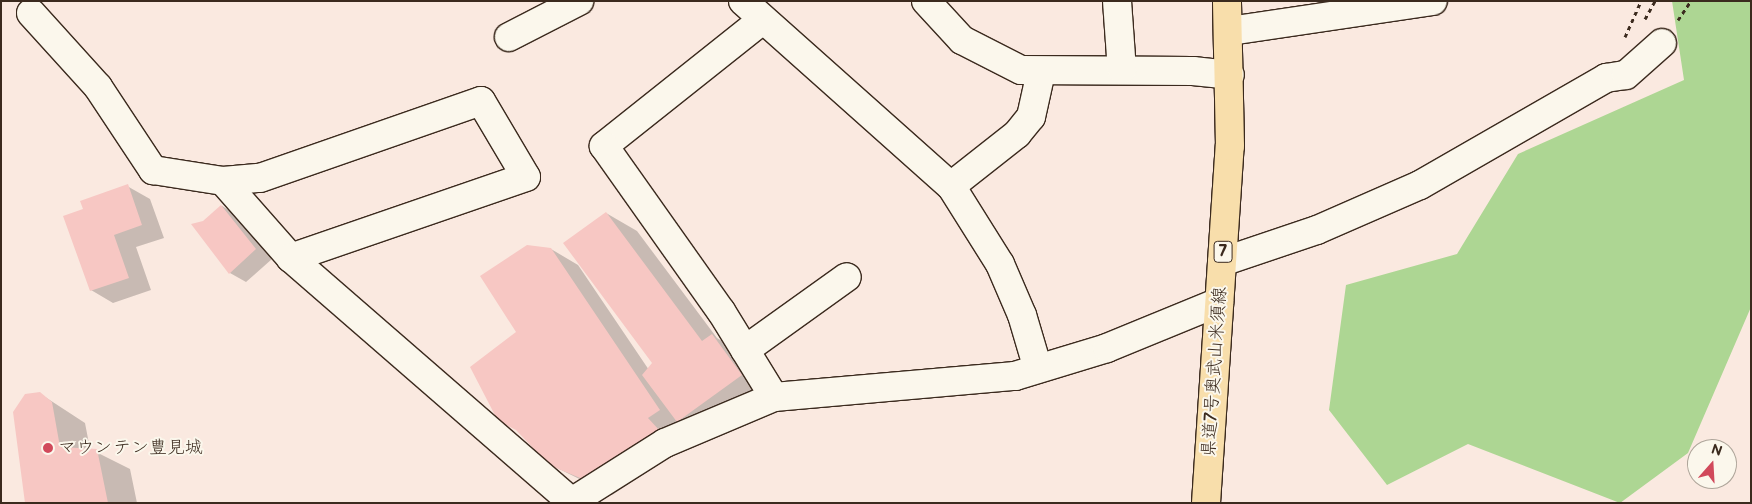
<!DOCTYPE html>
<meta charset="utf-8">
<style>
body{margin:0}
#map{position:relative;width:1752px;height:504px;overflow:hidden;background:#fae9e0;font-family:"Balsamiq Sans","Klee One",sans-serif}
div>[style]{position:absolute}
.green>*{inset:0;background:#add693}
.shadow>*{inset:0;background:#0003}
.building>*{inset:0;background:#f7c7c3}
.path>*{height:3px;margin-top:-1.5px;transform-origin:0;background:repeating-linear-gradient(90deg,#3b2a1e 0 4px,transparent 0 8px)}
.roads{filter:drop-shadow(1px 0 #3b2a1e) drop-shadow(-1px 0 #3b2a1e) drop-shadow(0 1px #3b2a1e) drop-shadow(0 -1px #3b2a1e)}
.minor>*{height:28px;margin:-14px;padding:0 14px;transform-origin:14px;border-radius:14px;background:#fbf7ec}
.major>*{height:28px;margin:-14px;padding:0 14px;transform-origin:14px;border-radius:14px;background:#f8deab}
.dots>*{width:14px;height:14px;translate:-50% -50%;box-sizing:border-box;border:2px solid #fbf7ec;border-radius:50%}
span{translate:-50% -50%;white-space:nowrap;text-align:center;line-height:1.15;-webkit-text-stroke:4px #fbf7ec;paint-order:stroke}
.shield-label span{padding:1px 4px;background:#fbf7ec;border:1px solid;border-radius:4px;-webkit-text-stroke-width:0}
.shield-label{font-size:16px;color:#3b2a1e;font-weight:700}
.street-label{font-size:18px;color:#3b2a1e}
.poi-label{font-size:18px;color:#3b2a1e}
.left{translate:0 -50%;text-align:left}
.frame{position:absolute;inset:0;border:2px solid #3b2a1e;pointer-events:none}
.north{position:absolute;left:1687px;top:439px;width:50px;height:50px;box-sizing:border-box;background:#fbf7ec;border:1px solid #aea59a;border-radius:50%;rotate:19deg;font-size:14px;font-weight:700;line-height:20px;text-align:center;color:#3b2a1e}
.north::after{content:'';display:block;margin:auto;width:18px;height:22px;background:#d1495b;clip-path:polygon(50% 0,100% 100%,50% 72%,0 100%)}
</style>
<div id="map">
<div class="green">
<div style="clip-path:polygon(1672px 1px,1751px 1px,1751px 307px,1688px 453px,1620px 503px,1468px 444px,1387px 485px,1329px 410px,1346px 285px,1457px 254px,1518px 154px,1684px 80px)"></div>
</div>
<div class="shadow">
<div style="clip-path:polygon(127px 186px,150px 199px,164px 238px,136px 247px,151px 290px,113px 303px,91px 290px,84px 210px)"></div>
<div style="clip-path:polygon(222px 206px,238px 216px,272px 259px,246px 282px,230px 273px,203px 222px)"></div>
<div style="clip-path:polygon(606px 213px,637px 231px,717px 338px,743px 354px,772px 393px,709px 439px,686px 426px,685px 447px,612px 495px,549px 464px,518px 333px,551px 249px,578px 265px,649px 370px,654px 363px)"></div>
<div style="clip-path:polygon(39px 393px,85px 423px,90px 449px,130px 469px,137px 503px,27px 503px)"></div>
</div>
<div class="building">
<div style="clip-path:polygon(128px 184px,142px 225px,114px 235px,129px 278px,90px 291px,63px 216px,83px 209px,80px 201px)"></div>
<div style="clip-path:polygon(221px 205px,256px 249px,229px 274px,191px 224px,203px 221px)"></div>
<div style="clip-path:polygon(606px 212px,702px 341px,712px 334px,742px 375px,677px 422px,642px 375px,652px 363px,563px 243px)"></div>
<div style="clip-path:polygon(527px 245px,551px 248px,660px 410px,648px 418px,660px 431px,585px 480px,549px 465px,516px 430px,498px 421px,470px 367px,516px 332px,480px 276px)"></div>
<div style="clip-path:polygon(40px 392px,52px 402px,60px 447px,97px 449px,108px 503px,25px 503px,13px 412px,25px 394px)"></div>
</div>
<div class="path">
<div style="left:1645px;top:19px;width:21px;rotate:-61deg"></div>
<div style="left:1678px;top:20px;width:23px;rotate:-56deg"></div>
<div style="left:1625px;top:37px;width:39px;rotate:-66deg"></div>
</div>
<div class="roads">
<div class="minor">
<div style="left:743px;top:1px;width:278px;rotate:41.7deg"></div>
<div style="left:951px;top:186px;width:84px;rotate:-38.2deg"></div>
<div style="left:1017px;top:134px;width:22px;rotate:-51deg"></div>
<div style="left:1031px;top:117px;width:46px;rotate:-77.5deg"></div>
<div style="left:926px;top:1px;width:53px;rotate:47.3deg"></div>
<div style="left:962px;top:40px;width:66px;rotate:27deg"></div>
<div style="left:1021px;top:70px;width:172px;rotate:0.3deg"></div>
<div style="left:1193px;top:71px;width:37px;rotate:6deg"></div>
<div style="left:1117px;top:1px;width:69px;rotate:85.9deg"></div>
<div style="left:31px;top:13px;width:100px;rotate:47.8deg"></div>
<div style="left:98px;top:87px;width:100px;rotate:56.5deg"></div>
<div style="left:153px;top:170px;width:71px;rotate:8.9deg"></div>
<div style="left:223px;top:181px;width:103px;rotate:48.6deg"></div>
<div style="left:291px;top:258px;width:371px;rotate:41deg"></div>
<div style="left:761px;top:21px;width:201px;rotate:141.5deg"></div>
<div style="left:604px;top:146px;width:202px;rotate:54.7deg"></div>
<div style="left:721px;top:311px;width:101px;rotate:58.4deg"></div>
<div style="left:1229px;top:31px;width:206px;rotate:-8.4deg"></div>
<div style="left:509px;top:37px;width:79px;rotate:-27.2deg"></div>
<div style="left:223px;top:181px;width:37px;rotate:-5deg"></div>
<div style="left:260px;top:178px;width:234px;rotate:-19.2deg"></div>
<div style="left:481px;top:101px;width:88px;rotate:59.4deg"></div>
<div style="left:526px;top:177px;width:249px;rotate:161deg"></div>
<div style="left:951px;top:186px;width:92px;rotate:57.9deg"></div>
<div style="left:1000px;top:264px;width:56px;rotate:66.7deg"></div>
<div style="left:1022px;top:315px;width:56px;rotate:73.5deg"></div>
<div style="left:1222px;top:262px;width:100px;rotate:-18.6deg"></div>
<div style="left:1317px;top:230px;width:112px;rotate:-23.6deg"></div>
<div style="left:1420px;top:185px;width:215px;rotate:-29.9deg"></div>
<div style="left:1606px;top:78px;width:20px;rotate:-9deg"></div>
<div style="left:1626px;top:75px;width:48px;rotate:-41.6deg"></div>
<div style="left:745px;top:350px;width:125px;rotate:-35.6deg"></div>
<div style="left:570px;top:503px;width:112px;rotate:-32.3deg"></div>
<div style="left:665px;top:443px;width:118px;rotate:-22.9deg"></div>
<div style="left:774px;top:397px;width:242px;rotate:-5deg"></div>
<div style="left:1015px;top:376px;width:96px;rotate:-16.9deg"></div>
<div style="left:1107px;top:348px;width:121px;rotate:-22.3deg"></div>
</div>
<div class="major">
<div style="left:1206px;top:503px;width:358px;rotate:-86.2deg"></div>
<div style="left:1230px;top:146px;width:145px;rotate:-91.2deg"></div>
</div>
</div>
<div class="dots">
<div style="left:48px;top:448px;background:#d1495b"></div>
</div>
<div class="shield-label">
<span style="left:1223px;top:252px">7</span>
</div>
<div class="street-label">
<span style="left:1215px;top:372px;rotate:-86deg">県道7号奥武山米須線</span>
</div>
<div class="poi-label">
<span class="left" style="left:58px;top:448px">マウンテン豊見城</span>
</div>
<div class="frame"></div>
<div class="north">N</div>
</div>
